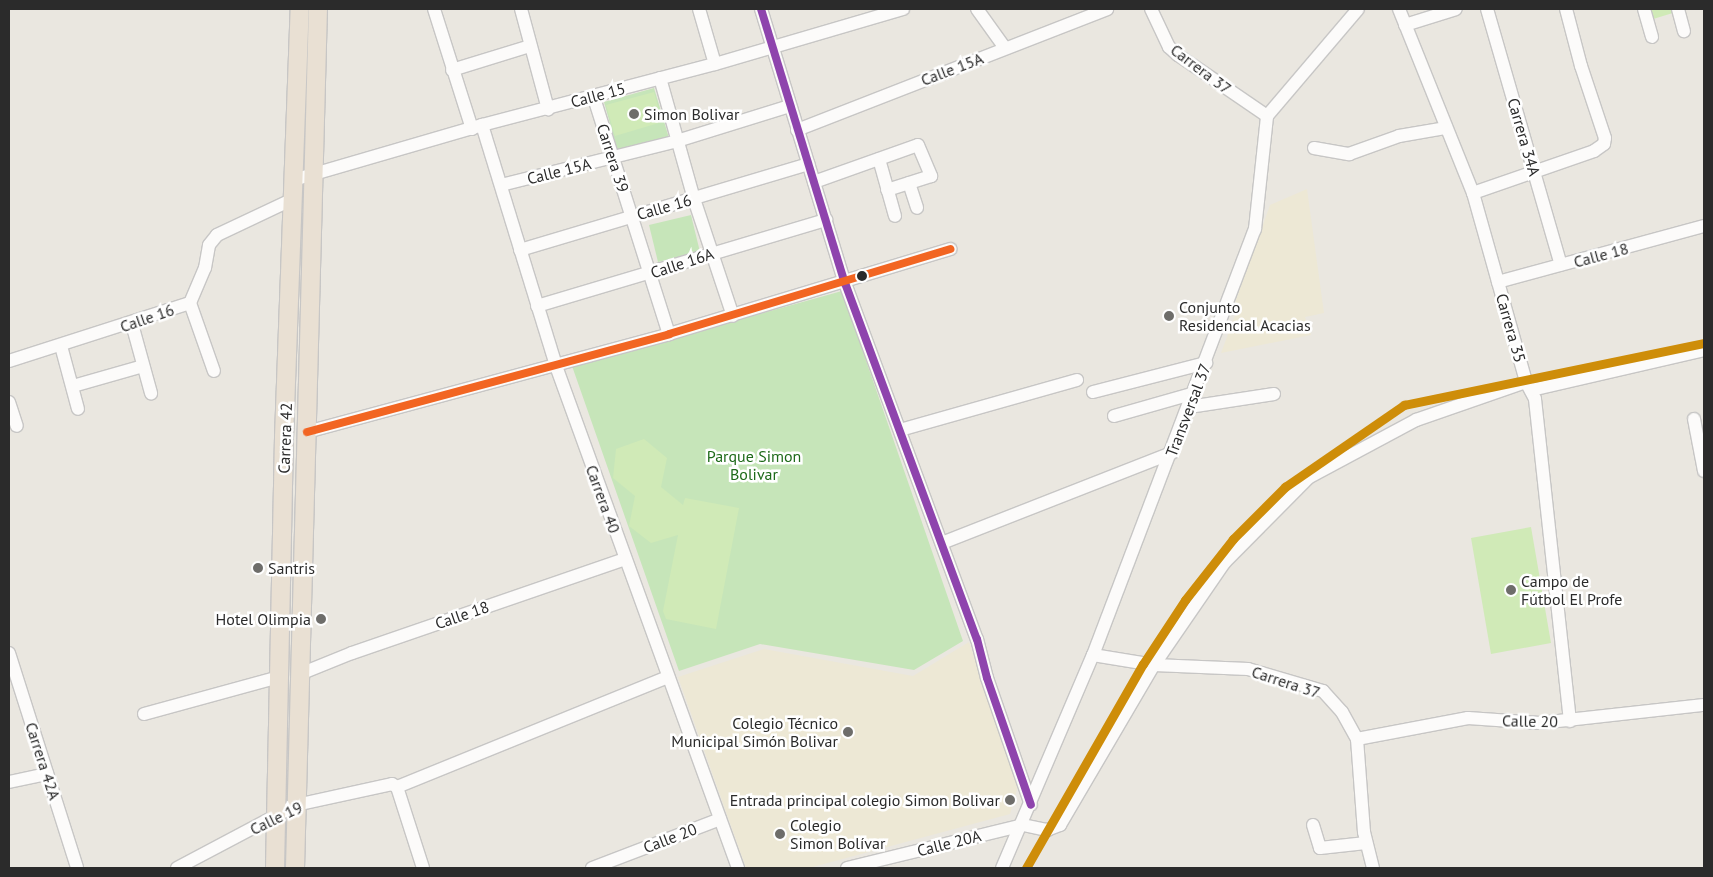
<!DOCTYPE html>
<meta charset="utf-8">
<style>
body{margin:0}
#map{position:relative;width:1713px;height:877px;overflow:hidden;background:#eae7e0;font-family:"PT Sans",sans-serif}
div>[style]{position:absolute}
.education>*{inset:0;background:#ede8d5}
.green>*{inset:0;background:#c6e5b9}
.pitch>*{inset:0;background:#d0eab7}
.roads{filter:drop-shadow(1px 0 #c7c6c5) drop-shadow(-1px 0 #c7c6c5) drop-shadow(0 1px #c7c6c5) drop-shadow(0 -1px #c7c6c5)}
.minor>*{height:12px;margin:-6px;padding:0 6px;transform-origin:6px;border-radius:6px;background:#fcfbfa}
.highway>*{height:18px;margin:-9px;padding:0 9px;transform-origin:9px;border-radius:9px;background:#e9e0d3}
.bus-1>*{height:8px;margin:-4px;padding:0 4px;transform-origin:4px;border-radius:4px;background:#8e44ad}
.bus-2>*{height:8px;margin:-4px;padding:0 4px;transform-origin:4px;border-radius:4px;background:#f26522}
.rail-1>*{height:9px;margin:-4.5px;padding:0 4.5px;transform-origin:4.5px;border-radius:4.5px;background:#ce8d09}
.dots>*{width:14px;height:14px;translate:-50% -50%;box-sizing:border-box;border:2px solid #fff;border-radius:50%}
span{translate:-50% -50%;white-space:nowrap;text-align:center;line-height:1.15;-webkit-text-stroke:5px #fff;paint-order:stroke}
.street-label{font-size:16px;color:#2b2b2b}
.poi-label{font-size:16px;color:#2b2b2b}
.left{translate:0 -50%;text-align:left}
.right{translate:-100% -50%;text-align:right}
.park-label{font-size:16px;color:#1e6a19}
.frame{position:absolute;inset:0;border:10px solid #2b2b2b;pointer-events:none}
</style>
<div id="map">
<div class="education">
<div style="clip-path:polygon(1307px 189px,1324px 313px,1305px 317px,1311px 335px,1221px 353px,1236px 313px,1232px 311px,1270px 205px)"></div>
<div style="clip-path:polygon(969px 642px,1018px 786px,1010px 814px,809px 868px,746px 868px,678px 677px,764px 649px,913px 676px)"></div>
</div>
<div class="green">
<div style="clip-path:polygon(654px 88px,669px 138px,618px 152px,604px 102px)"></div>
<div style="clip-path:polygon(691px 215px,700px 252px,658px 262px,649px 225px)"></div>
<div style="clip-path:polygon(842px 291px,963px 641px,914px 670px,760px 644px,679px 671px,572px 366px)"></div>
</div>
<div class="pitch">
<div style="clip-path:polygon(1647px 9px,1675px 9px,1676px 12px,1650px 20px)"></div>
<div style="clip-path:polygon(654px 92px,662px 122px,615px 136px,606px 105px)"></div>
<div style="clip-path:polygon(644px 439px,667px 458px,661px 487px,683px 505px,685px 498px,739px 508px,716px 629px,666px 619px,663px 611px,678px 535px,651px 543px,629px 526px,635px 496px,613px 478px,616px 449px)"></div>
<div style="clip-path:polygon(1531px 527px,1551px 643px,1491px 654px,1471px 538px)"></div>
</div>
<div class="roads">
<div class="minor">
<div style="left:434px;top:9px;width:126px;rotate:72.4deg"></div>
<div style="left:521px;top:9px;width:104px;rotate:74.9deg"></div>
<div style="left:699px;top:9px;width:57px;rotate:73.8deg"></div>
<div style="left:761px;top:9px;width:287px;rotate:73deg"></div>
<div style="left:845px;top:283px;width:380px;rotate:69.7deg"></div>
<div style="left:977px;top:639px;width:40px;rotate:75.6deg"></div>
<div style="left:987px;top:678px;width:134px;rotate:70.9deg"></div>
<div style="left:977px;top:9px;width:48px;rotate:54.3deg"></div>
<div style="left:1151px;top:9px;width:42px;rotate:64.7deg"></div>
<div style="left:1169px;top:47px;width:12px;rotate:42deg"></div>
<div style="left:1178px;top:55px;width:108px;rotate:34.4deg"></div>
<div style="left:1399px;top:9px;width:198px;rotate:68.1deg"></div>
<div style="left:1473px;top:193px;width:196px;rotate:74.3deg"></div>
<div style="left:1526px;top:382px;width:19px;rotate:62deg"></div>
<div style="left:1535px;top:399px;width:324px;rotate:83.8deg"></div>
<div style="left:1487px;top:9px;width:266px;rotate:73.9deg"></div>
<div style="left:1644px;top:9px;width:29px;rotate:74deg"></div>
<div style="left:1678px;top:9px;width:23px;rotate:75deg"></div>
<div style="left:1405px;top:25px;width:53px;rotate:-17.4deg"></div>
<div style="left:452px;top:70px;width:82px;rotate:-17.1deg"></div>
<div style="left:660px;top:78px;width:126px;rotate:74.3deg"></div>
<div style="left:694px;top:199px;width:123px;rotate:71.6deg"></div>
<div style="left:594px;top:98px;width:248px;rotate:72.4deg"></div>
<div style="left:482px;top:125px;width:252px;rotate:72.9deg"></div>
<div style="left:556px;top:366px;width:534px;rotate:70.07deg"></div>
<div style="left:797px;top:130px;width:333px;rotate:-21.3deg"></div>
<div style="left:1314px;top:148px;width:36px;rotate:10deg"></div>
<div style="left:1349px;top:154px;width:53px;rotate:-19.8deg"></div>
<div style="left:1399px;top:136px;width:48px;rotate:-9.7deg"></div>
<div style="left:879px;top:159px;width:59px;rotate:74.3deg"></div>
<div style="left:293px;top:180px;width:197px;rotate:-16.2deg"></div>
<div style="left:482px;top:125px;width:241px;rotate:-14.7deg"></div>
<div style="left:715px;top:64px;width:196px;rotate:-16.3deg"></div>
<div style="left:814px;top:182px;width:110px;rotate:-19.6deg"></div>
<div style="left:918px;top:145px;width:34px;rotate:67deg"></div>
<div style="left:931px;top:176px;width:46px;rotate:162.3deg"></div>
<div style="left:909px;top:183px;width:26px;rotate:72deg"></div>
<div style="left:501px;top:185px;width:181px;rotate:-14deg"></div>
<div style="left:677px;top:141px;width:118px;rotate:-17.2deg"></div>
<div style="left:1473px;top:193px;width:128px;rotate:-19.1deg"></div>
<div style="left:1594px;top:151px;width:12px;rotate:-35deg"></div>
<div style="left:1604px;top:144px;width:6px;rotate:-81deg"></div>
<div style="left:1605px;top:138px;width:76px;rotate:-108.4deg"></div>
<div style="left:1581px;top:66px;width:59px;rotate:-104.7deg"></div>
<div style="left:520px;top:250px;width:301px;rotate:-16.6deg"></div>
<div style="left:1498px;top:282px;width:213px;rotate:-15.2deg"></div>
<div style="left:190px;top:303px;width:38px;rotate:-67deg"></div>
<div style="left:205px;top:268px;width:23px;rotate:-80deg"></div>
<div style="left:209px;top:245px;width:13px;rotate:-51deg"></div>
<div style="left:217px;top:235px;width:84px;rotate:-25.3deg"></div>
<div style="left:190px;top:303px;width:72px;rotate:70.6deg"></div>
<div style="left:537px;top:306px;width:302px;rotate:-16.6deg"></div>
<div style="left:132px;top:324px;width:72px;rotate:74.6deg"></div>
<div style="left:61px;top:346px;width:65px;rotate:74.9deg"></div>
<div style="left:9px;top:361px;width:190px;rotate:-17.8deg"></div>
<div style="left:73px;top:386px;width:73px;rotate:-15.9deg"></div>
<div style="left:1531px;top:390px;width:178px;rotate:-13deg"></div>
<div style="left:1093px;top:392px;width:117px;rotate:-14.4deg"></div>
<div style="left:9px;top:402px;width:25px;rotate:72deg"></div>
<div style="left:1189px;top:407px;width:86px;rotate:-8.7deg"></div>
<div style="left:1114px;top:416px;width:84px;rotate:-15.9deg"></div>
<div style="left:1694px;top:419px;width:53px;rotate:79.1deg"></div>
<div style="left:900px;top:430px;width:184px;rotate:-15.8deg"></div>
<div style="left:307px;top:432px;width:375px;rotate:-15.1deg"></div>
<div style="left:669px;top:334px;width:294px;rotate:-16.8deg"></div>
<div style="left:942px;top:543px;width:247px;rotate:-21.4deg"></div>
<div style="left:9px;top:653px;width:225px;rotate:72.4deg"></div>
<div style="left:1093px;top:655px;width:62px;rotate:9.3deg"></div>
<div style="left:1154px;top:665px;width:94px;rotate:2.4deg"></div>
<div style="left:1248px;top:669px;width:78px;rotate:16.3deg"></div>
<div style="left:1323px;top:691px;width:28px;rotate:48deg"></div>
<div style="left:1342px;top:712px;width:31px;rotate:61deg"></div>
<div style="left:1357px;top:739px;width:93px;rotate:85.7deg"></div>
<div style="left:1364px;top:832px;width:37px;rotate:76deg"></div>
<div style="left:300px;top:674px;width:56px;rotate:-22deg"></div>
<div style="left:352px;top:653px;width:289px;rotate:-19deg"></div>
<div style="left:144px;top:714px;width:140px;rotate:-15.3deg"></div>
<div style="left:1357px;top:739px;width:113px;rotate:-10.7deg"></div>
<div style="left:1468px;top:718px;width:72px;rotate:4deg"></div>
<div style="left:1540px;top:723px;width:165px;rotate:-6.3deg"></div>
<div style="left:9px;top:782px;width:39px;rotate:-12deg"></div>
<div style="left:397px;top:787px;width:292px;rotate:-22.1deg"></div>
<div style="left:1313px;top:825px;width:24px;rotate:73deg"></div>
<div style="left:1320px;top:848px;width:46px;rotate:-6.2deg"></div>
<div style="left:177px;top:868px;width:135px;rotate:-27.9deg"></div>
<div style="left:296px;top:805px;width:98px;rotate:-12.3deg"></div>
<div style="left:392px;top:784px;width:6px;rotate:31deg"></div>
<div style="left:397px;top:787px;width:85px;rotate:72.2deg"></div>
<div style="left:592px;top:868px;width:137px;rotate:-20.9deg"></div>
<div style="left:847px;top:868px;width:181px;rotate:-13.7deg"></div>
<div style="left:1023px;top:825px;width:25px;rotate:12deg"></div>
<div style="left:1047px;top:830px;width:14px;rotate:-21deg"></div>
<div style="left:1060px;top:825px;width:186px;rotate:-59.6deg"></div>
<div style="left:1154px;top:665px;width:124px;rotate:-55.5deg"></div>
<div style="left:1224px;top:563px;width:120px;rotate:-45.3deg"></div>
<div style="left:1308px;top:478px;width:123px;rotate:-28.2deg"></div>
<div style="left:1416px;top:420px;width:116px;rotate:-19.1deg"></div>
<div style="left:1002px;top:868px;width:232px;rotate:-66.9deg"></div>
<div style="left:1093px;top:655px;width:456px;rotate:-69.2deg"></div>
<div style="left:1255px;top:229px;width:114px;rotate:-83.9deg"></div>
<div style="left:1267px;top:116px;width:140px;rotate:-49.6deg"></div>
</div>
<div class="highway">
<div style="left:275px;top:868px;width:431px;rotate:-88.8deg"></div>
<div style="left:284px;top:437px;width:428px;rotate:-87.9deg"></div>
<div style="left:295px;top:868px;width:859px;rotate:-88.47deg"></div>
</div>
</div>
<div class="bus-1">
<div style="left:761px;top:9px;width:287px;rotate:73deg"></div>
<div style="left:845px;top:283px;width:380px;rotate:69.7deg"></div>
<div style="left:977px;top:639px;width:40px;rotate:75.6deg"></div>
<div style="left:987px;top:678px;width:134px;rotate:70.9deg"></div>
</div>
<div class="bus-2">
<div style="left:307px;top:432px;width:375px;rotate:-15.1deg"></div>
<div style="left:669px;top:334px;width:294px;rotate:-16.8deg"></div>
</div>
<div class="rail-1">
<div style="left:1026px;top:868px;width:235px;rotate:-60.2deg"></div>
<div style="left:1143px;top:664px;width:77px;rotate:-56.7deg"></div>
<div style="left:1185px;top:600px;width:78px;rotate:-51.8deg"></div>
<div style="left:1233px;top:539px;width:74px;rotate:-45deg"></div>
<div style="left:1285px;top:487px;width:145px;rotate:-34.6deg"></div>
<div style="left:1404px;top:405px;width:306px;rotate:-11.7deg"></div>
</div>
<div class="dots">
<div style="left:634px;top:114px;background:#6e6d6a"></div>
<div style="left:862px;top:276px;background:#2b2b2b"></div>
<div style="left:1169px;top:316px;background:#6e6d6a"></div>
<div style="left:258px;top:568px;background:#6e6d6a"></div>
<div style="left:1511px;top:590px;background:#6e6d6a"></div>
<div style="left:321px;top:619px;background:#6e6d6a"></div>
<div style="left:848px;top:732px;background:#6e6d6a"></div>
<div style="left:1010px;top:800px;background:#6e6d6a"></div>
<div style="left:780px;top:834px;background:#6e6d6a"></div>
</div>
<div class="street-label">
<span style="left:952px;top:69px;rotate:-21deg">Calle 15A</span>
<span style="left:1201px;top:69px;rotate:37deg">Carrera 37</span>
<span style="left:598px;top:95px;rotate:-15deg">Calle 15</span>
<span style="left:1524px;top:137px;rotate:74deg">Carrera 34A</span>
<span style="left:613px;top:158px;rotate:72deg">Carrera 39</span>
<span style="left:559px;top:171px;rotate:-14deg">Calle 15A</span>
<span style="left:664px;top:207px;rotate:-16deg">Calle 16</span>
<span style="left:1601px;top:255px;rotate:-15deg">Calle 18</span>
<span style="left:682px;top:263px;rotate:-18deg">Calle 16A</span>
<span style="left:147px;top:318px;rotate:-19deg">Calle 16</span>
<span style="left:1511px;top:328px;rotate:74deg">Carrera 35</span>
<span style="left:1188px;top:410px;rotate:-69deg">Transversal 37</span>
<span style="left:285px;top:438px;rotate:-88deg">Carrera 42</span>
<span style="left:603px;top:499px;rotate:70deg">Carrera 40</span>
<span style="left:462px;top:615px;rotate:-19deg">Calle 18</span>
<span style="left:1286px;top:682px;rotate:18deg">Carrera 37</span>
<span style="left:1530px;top:721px;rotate:1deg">Calle 20</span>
<span style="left:43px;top:761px;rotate:72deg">Carrera 42A</span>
<span style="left:276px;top:818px;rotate:-26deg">Calle 19</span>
<span style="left:670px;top:838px;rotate:-21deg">Calle 20</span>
<span style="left:949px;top:843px;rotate:-14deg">Calle 20A</span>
</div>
<div class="poi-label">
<span class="left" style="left:644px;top:114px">Simon Bolivar</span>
<span class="left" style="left:1179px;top:316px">Conjunto<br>Residencial Acacias</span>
<span class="left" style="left:268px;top:568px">Santris</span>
<span class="left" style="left:1521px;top:590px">Campo de<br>Fútbol El Profe</span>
<span class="right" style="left:311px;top:619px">Hotel Olimpia</span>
<span class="right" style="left:838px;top:732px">Colegio Técnico<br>Municipal Simón Bolivar</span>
<span class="right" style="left:1000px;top:800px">Entrada principal colegio Simon Bolivar</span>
<span class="left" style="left:790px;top:834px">Colegio<br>Simon Bolívar</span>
</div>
<div class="park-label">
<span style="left:754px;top:465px">Parque Simon<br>Bolivar</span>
</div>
<div class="frame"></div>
</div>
